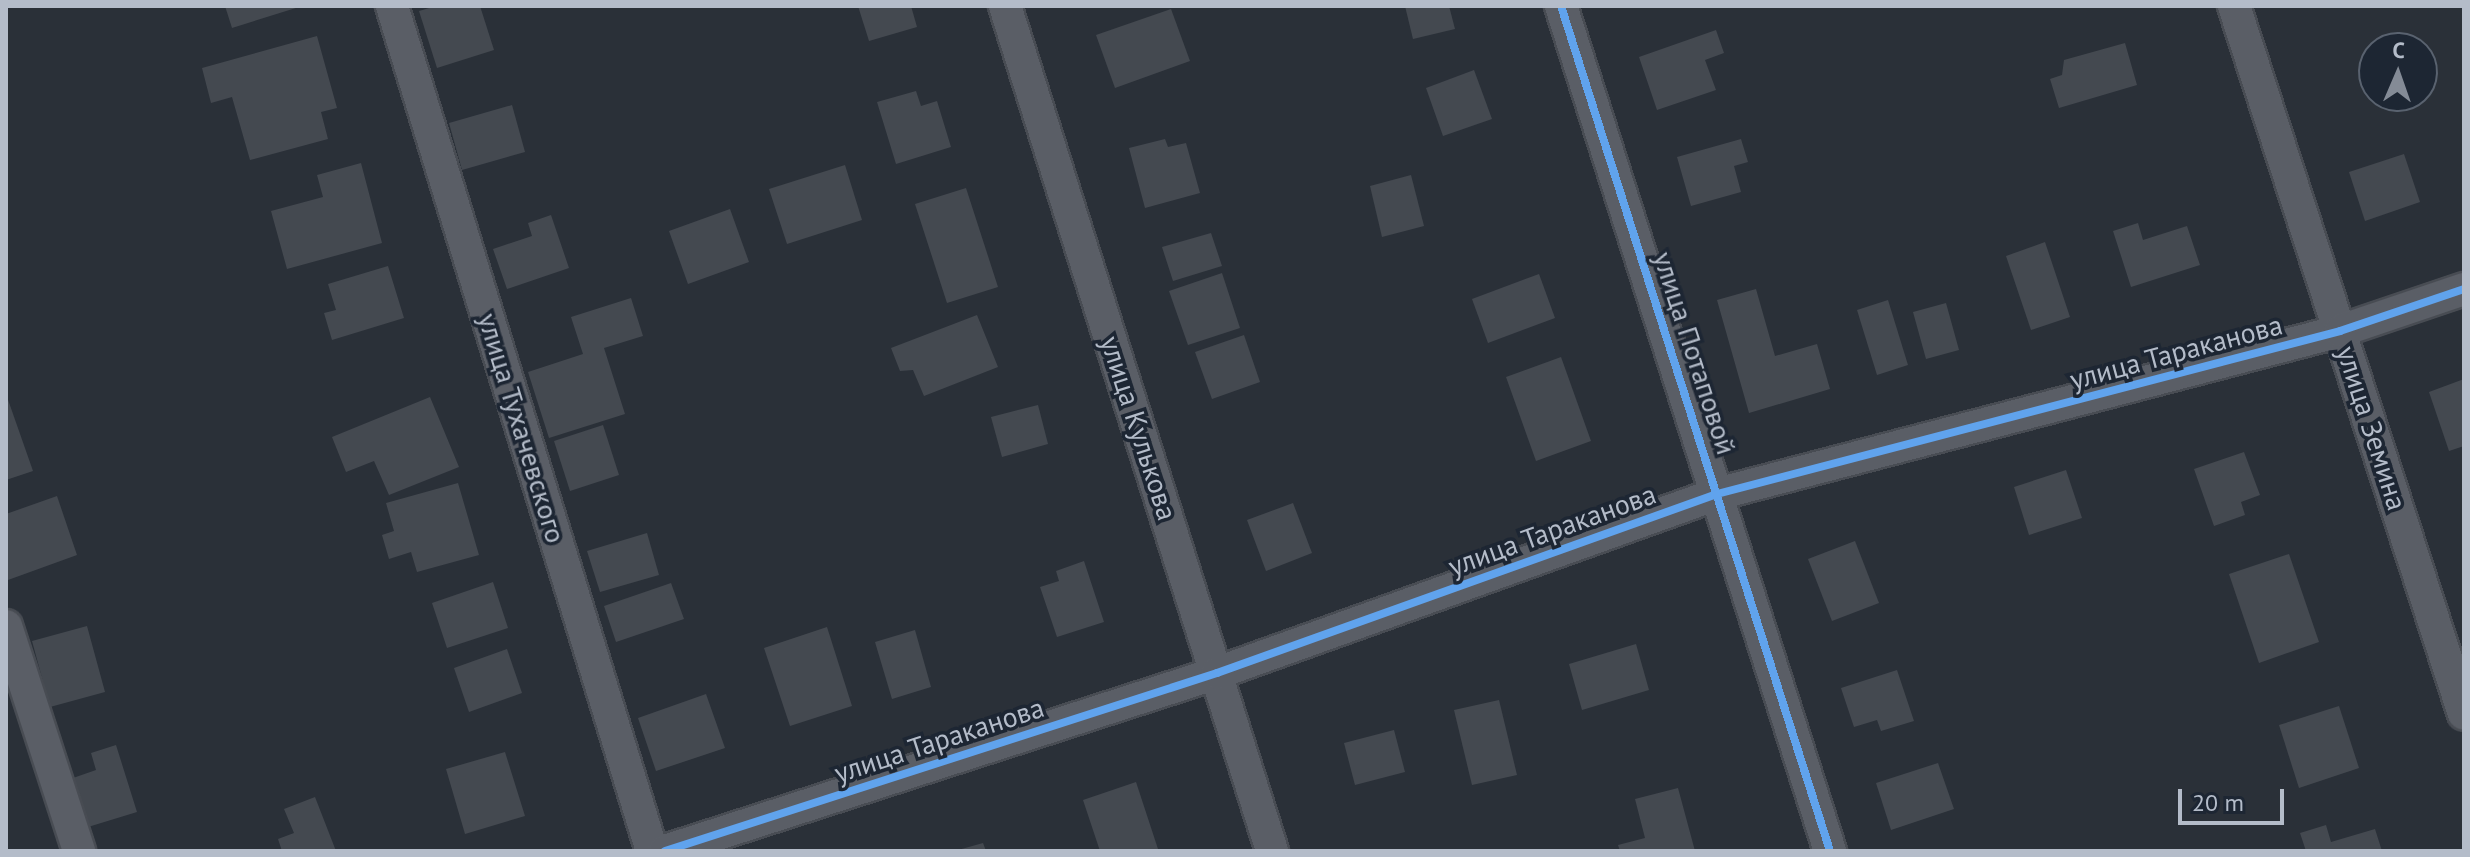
<!DOCTYPE html>
<meta charset="utf-8">
<style>
body{margin:0}
#map{position:relative;width:2470px;height:857px;overflow:hidden;background:#2a3038;font-family:"PT Sans",sans-serif}
div>[style]{position:absolute}
.building>*{inset:0;background:#444950}
.roads{filter:drop-shadow(2px 0 #484c53) drop-shadow(-2px 0 #484c53) drop-shadow(0 2px #484c53) drop-shadow(0 -2px #484c53)}
.minor>*{height:32px;margin:-16px;padding:0 16px;transform-origin:16px;border-radius:16px;background:#5a5e66}
.cycleway>*{height:8px;margin:-4px;padding:0 4px;transform-origin:4px;border-radius:4px;background:#60a3ed}
span{translate:-50% -50%;white-space:nowrap;text-align:center;line-height:1.15;-webkit-text-stroke:7px #1d2633;paint-order:stroke}
.street-label{font-size:28px;color:#b4bcc9}
.frame{position:absolute;inset:0;border:8px solid #b4bcc9;pointer-events:none}
.north{position:absolute;left:2358px;top:32px;width:80px;height:80px;box-sizing:border-box;background:#1d2633;border:2px solid #59626f;border-radius:50%;rotate:2deg;font-size:22px;font-weight:700;line-height:32px;text-align:center;color:#b4bcc9}
.north::after{content:'';display:block;margin:auto;width:28px;height:36px;background:#848b96;clip-path:polygon(50% 0,100% 100%,50% 72%,0 100%)}
.scale{position:absolute;left:2178px;top:789px;width:106px;height:36px;box-sizing:border-box;border:4px solid #b4bcc9;border-top:0;padding-left:10px;font-size:24px;line-height:28px;white-space:nowrap;color:#b4bcc9;-webkit-text-stroke:6px #1d2633;paint-order:stroke}
</style>
<div id="map">
<div class="building">
<div style="clip-path:polygon(225px 6px,299px 6px,299px 7px,232px 28px)"></div>
<div style="clip-path:polygon(436px 6px,480px 6px,494px 50px,437px 68px,419px 11px)"></div>
<div style="clip-path:polygon(858px 6px,911px 6px,917px 27px,869px 41px)"></div>
<div style="clip-path:polygon(1405px 6px,1449px 6px,1455px 29px,1413px 39px)"></div>
<div style="clip-path:polygon(1171px 9px,1190px 61px,1115px 88px,1096px 35px)"></div>
<div style="clip-path:polygon(1716px 30px,1724px 53px,1705px 60px,1716px 90px,1657px 110px,1639px 57px)"></div>
<div style="clip-path:polygon(317px 36px,337px 108px,321px 112px,328px 139px,250px 160px,232px 97px,211px 103px,202px 68px)"></div>
<div style="clip-path:polygon(2125px 43px,2137px 85px,2059px 108px,2050px 79px,2062px 75px,2064px 60px)"></div>
<div style="clip-path:polygon(1474px 70px,1492px 119px,1443px 136px,1426px 88px)"></div>
<div style="clip-path:polygon(916px 91px,921px 106px,937px 101px,951px 147px,896px 164px,877px 102px)"></div>
<div style="clip-path:polygon(512px 105px,525px 152px,462px 170px,449px 123px)"></div>
<div style="clip-path:polygon(1165px 139px,1168px 147px,1186px 143px,1200px 193px,1145px 208px,1129px 148px)"></div>
<div style="clip-path:polygon(1741px 139px,1748px 162px,1734px 166px,1741px 192px,1691px 206px,1677px 157px)"></div>
<div style="clip-path:polygon(2404px 154px,2420px 202px,2365px 221px,2349px 172px)"></div>
<div style="clip-path:polygon(361px 163px,382px 243px,287px 269px,271px 211px,323px 197px,317px 175px)"></div>
<div style="clip-path:polygon(845px 165px,862px 220px,787px 244px,769px 189px)"></div>
<div style="clip-path:polygon(1411px 175px,1424px 226px,1382px 237px,1370px 186px)"></div>
<div style="clip-path:polygon(966px 188px,998px 287px,947px 303px,915px 204px)"></div>
<div style="clip-path:polygon(730px 209px,749px 262px,688px 284px,669px 231px)"></div>
<div style="clip-path:polygon(551px 215px,569px 268px,507px 289px,493px 249px,532px 236px,528px 223px)"></div>
<div style="clip-path:polygon(2138px 223px,2143px 240px,2187px 226px,2200px 265px,2131px 287px,2113px 231px)"></div>
<div style="clip-path:polygon(1211px 233px,1222px 266px,1173px 281px,1162px 247px)"></div>
<div style="clip-path:polygon(2045px 242px,2070px 317px,2031px 330px,2006px 256px)"></div>
<div style="clip-path:polygon(388px 266px,404px 318px,332px 340px,324px 313px,336px 310px,328px 284px)"></div>
<div style="clip-path:polygon(1222px 273px,1240px 328px,1188px 345px,1169px 291px)"></div>
<div style="clip-path:polygon(1539px 274px,1555px 318px,1488px 343px,1472px 299px)"></div>
<div style="clip-path:polygon(1756px 289px,1775px 356px,1817px 344px,1830px 389px,1749px 413px,1717px 300px)"></div>
<div style="clip-path:polygon(631px 298px,643px 336px,604px 348px,625px 414px,549px 438px,528px 372px,583px 354px,571px 317px)"></div>
<div style="clip-path:polygon(1888px 300px,1908px 365px,1877px 375px,1857px 310px)"></div>
<div style="clip-path:polygon(1946px 303px,1959px 350px,1926px 359px,1913px 312px)"></div>
<div style="clip-path:polygon(977px 315px,998px 367px,924px 396px,913px 370px,900px 371px,891px 348px)"></div>
<div style="clip-path:polygon(1244px 335px,1260px 382px,1212px 399px,1195px 352px)"></div>
<div style="clip-path:polygon(1561px 357px,1591px 441px,1536px 461px,1506px 377px)"></div>
<div style="clip-path:polygon(2464px 379px,2464px 446px,2449px 451px,2429px 392px)"></div>
<div style="clip-path:polygon(6px 394px,33px 471px,6px 480px)"></div>
<div style="clip-path:polygon(430px 397px,459px 467px,389px 495px,374px 461px,346px 472px,332px 437px)"></div>
<div style="clip-path:polygon(1038px 405px,1048px 444px,1002px 457px,991px 417px)"></div>
<div style="clip-path:polygon(603px 425px,619px 475px,570px 491px,554px 441px)"></div>
<div style="clip-path:polygon(2244px 452px,2260px 495px,2241px 502px,2245px 515px,2214px 526px,2194px 469px)"></div>
<div style="clip-path:polygon(2066px 470px,2082px 518px,2029px 535px,2014px 487px)"></div>
<div style="clip-path:polygon(458px 483px,479px 555px,417px 572px,411px 552px,389px 559px,382px 535px,394px 531px,386px 503px)"></div>
<div style="clip-path:polygon(57px 496px,77px 555px,8px 580px,6px 514px)"></div>
<div style="clip-path:polygon(1293px 503px,1312px 553px,1266px 571px,1247px 520px)"></div>
<div style="clip-path:polygon(647px 533px,659px 575px,600px 592px,587px 551px)"></div>
<div style="clip-path:polygon(1855px 541px,1879px 603px,1832px 621px,1808px 559px)"></div>
<div style="clip-path:polygon(2289px 554px,2319px 642px,2259px 663px,2229px 574px)"></div>
<div style="clip-path:polygon(1084px 561px,1104px 622px,1057px 637px,1040px 587px,1059px 581px,1056px 571px)"></div>
<div style="clip-path:polygon(493px 582px,508px 628px,447px 648px,432px 603px)"></div>
<div style="clip-path:polygon(671px 583px,684px 619px,616px 642px,604px 606px)"></div>
<div style="clip-path:polygon(87px 626px,105px 692px,50px 707px,32px 641px)"></div>
<div style="clip-path:polygon(827px 627px,852px 706px,790px 726px,764px 648px)"></div>
<div style="clip-path:polygon(915px 630px,931px 687px,892px 699px,875px 642px)"></div>
<div style="clip-path:polygon(1636px 644px,1649px 690px,1582px 710px,1569px 664px)"></div>
<div style="clip-path:polygon(507px 649px,522px 693px,469px 712px,454px 668px)"></div>
<div style="clip-path:polygon(1897px 670px,1914px 721px,1881px 731px,1877px 720px,1854px 727px,1841px 688px)"></div>
<div style="clip-path:polygon(706px 694px,725px 748px,656px 771px,638px 718px)"></div>
<div style="clip-path:polygon(1499px 700px,1517px 775px,1472px 785px,1454px 710px)"></div>
<div style="clip-path:polygon(2339px 706px,2359px 768px,2299px 788px,2279px 725px)"></div>
<div style="clip-path:polygon(1394px 730px,1405px 772px,1355px 785px,1344px 743px)"></div>
<div style="clip-path:polygon(116px 745px,137px 812px,88px 827px,73px 778px,96px 770px,91px 753px)"></div>
<div style="clip-path:polygon(505px 752px,525px 816px,465px 834px,446px 769px)"></div>
<div style="clip-path:polygon(1938px 763px,1954px 809px,1891px 830px,1876px 783px)"></div>
<div style="clip-path:polygon(1136px 782px,1158px 849px,1100px 851px,1083px 800px)"></div>
<div style="clip-path:polygon(1678px 788px,1695px 851px,1620px 851px,1618px 845px,1645px 838px,1635px 799px)"></div>
<div style="clip-path:polygon(315px 797px,336px 851px,282px 851px,278px 839px,294px 833px,284px 809px)"></div>
<div style="clip-path:polygon(2326px 825px,2331px 842px,2375px 829px,2382px 851px,2306px 851px,2300px 833px)"></div>
<div style="clip-path:polygon(983px 843px,986px 851px,958px 851px,958px 850px)"></div>
</div>
<div class="roads">
<div class="minor">
<div style="left:392px;top:6px;width:884px;rotate:72.9deg"></div>
<div style="left:1005px;top:6px;width:886px;rotate:72.46deg"></div>
<div style="left:1561px;top:6px;width:887px;rotate:72.34deg"></div>
<div style="left:2234px;top:6px;width:744px;rotate:72deg"></div>
<div style="left:6px;top:626px;width:237px;rotate:72deg"></div>
<div style="left:665px;top:851px;width:580px;rotate:-17.87deg"></div>
<div style="left:1217px;top:673px;width:531px;rotate:-19.7deg"></div>
<div style="left:1717px;top:494px;width:644px;rotate:-14.66deg"></div>
<div style="left:2340px;top:331px;width:131px;rotate:-18.7deg"></div>
</div>
</div>
<div class="cycleway">
<div style="left:1561px;top:6px;width:887px;rotate:72.34deg"></div>
<div style="left:665px;top:851px;width:580px;rotate:-17.87deg"></div>
<div style="left:1217px;top:673px;width:531px;rotate:-19.7deg"></div>
<div style="left:1717px;top:494px;width:644px;rotate:-14.66deg"></div>
<div style="left:2340px;top:331px;width:131px;rotate:-18.7deg"></div>
</div>
<div class="street-label">
<span style="left:2176px;top:352px;rotate:-15deg">улица Тараканова</span>
<span style="left:1695px;top:353px;rotate:72deg">улица Потаповой</span>
<span style="left:522px;top:428px;rotate:73deg">улица Тухачевского</span>
<span style="left:1139px;top:428px;rotate:72deg">улица Кулькова</span>
<span style="left:2372px;top:428px;rotate:72deg">улица Земина</span>
<span style="left:1552px;top:530px;rotate:-20deg">улица Тараканова</span>
<span style="left:939px;top:740px;rotate:-18deg">улица Тараканова</span>
</div>
<div class="frame"></div>
<div class="north">С</div>
<div class="scale">20 m</div>
</div>
